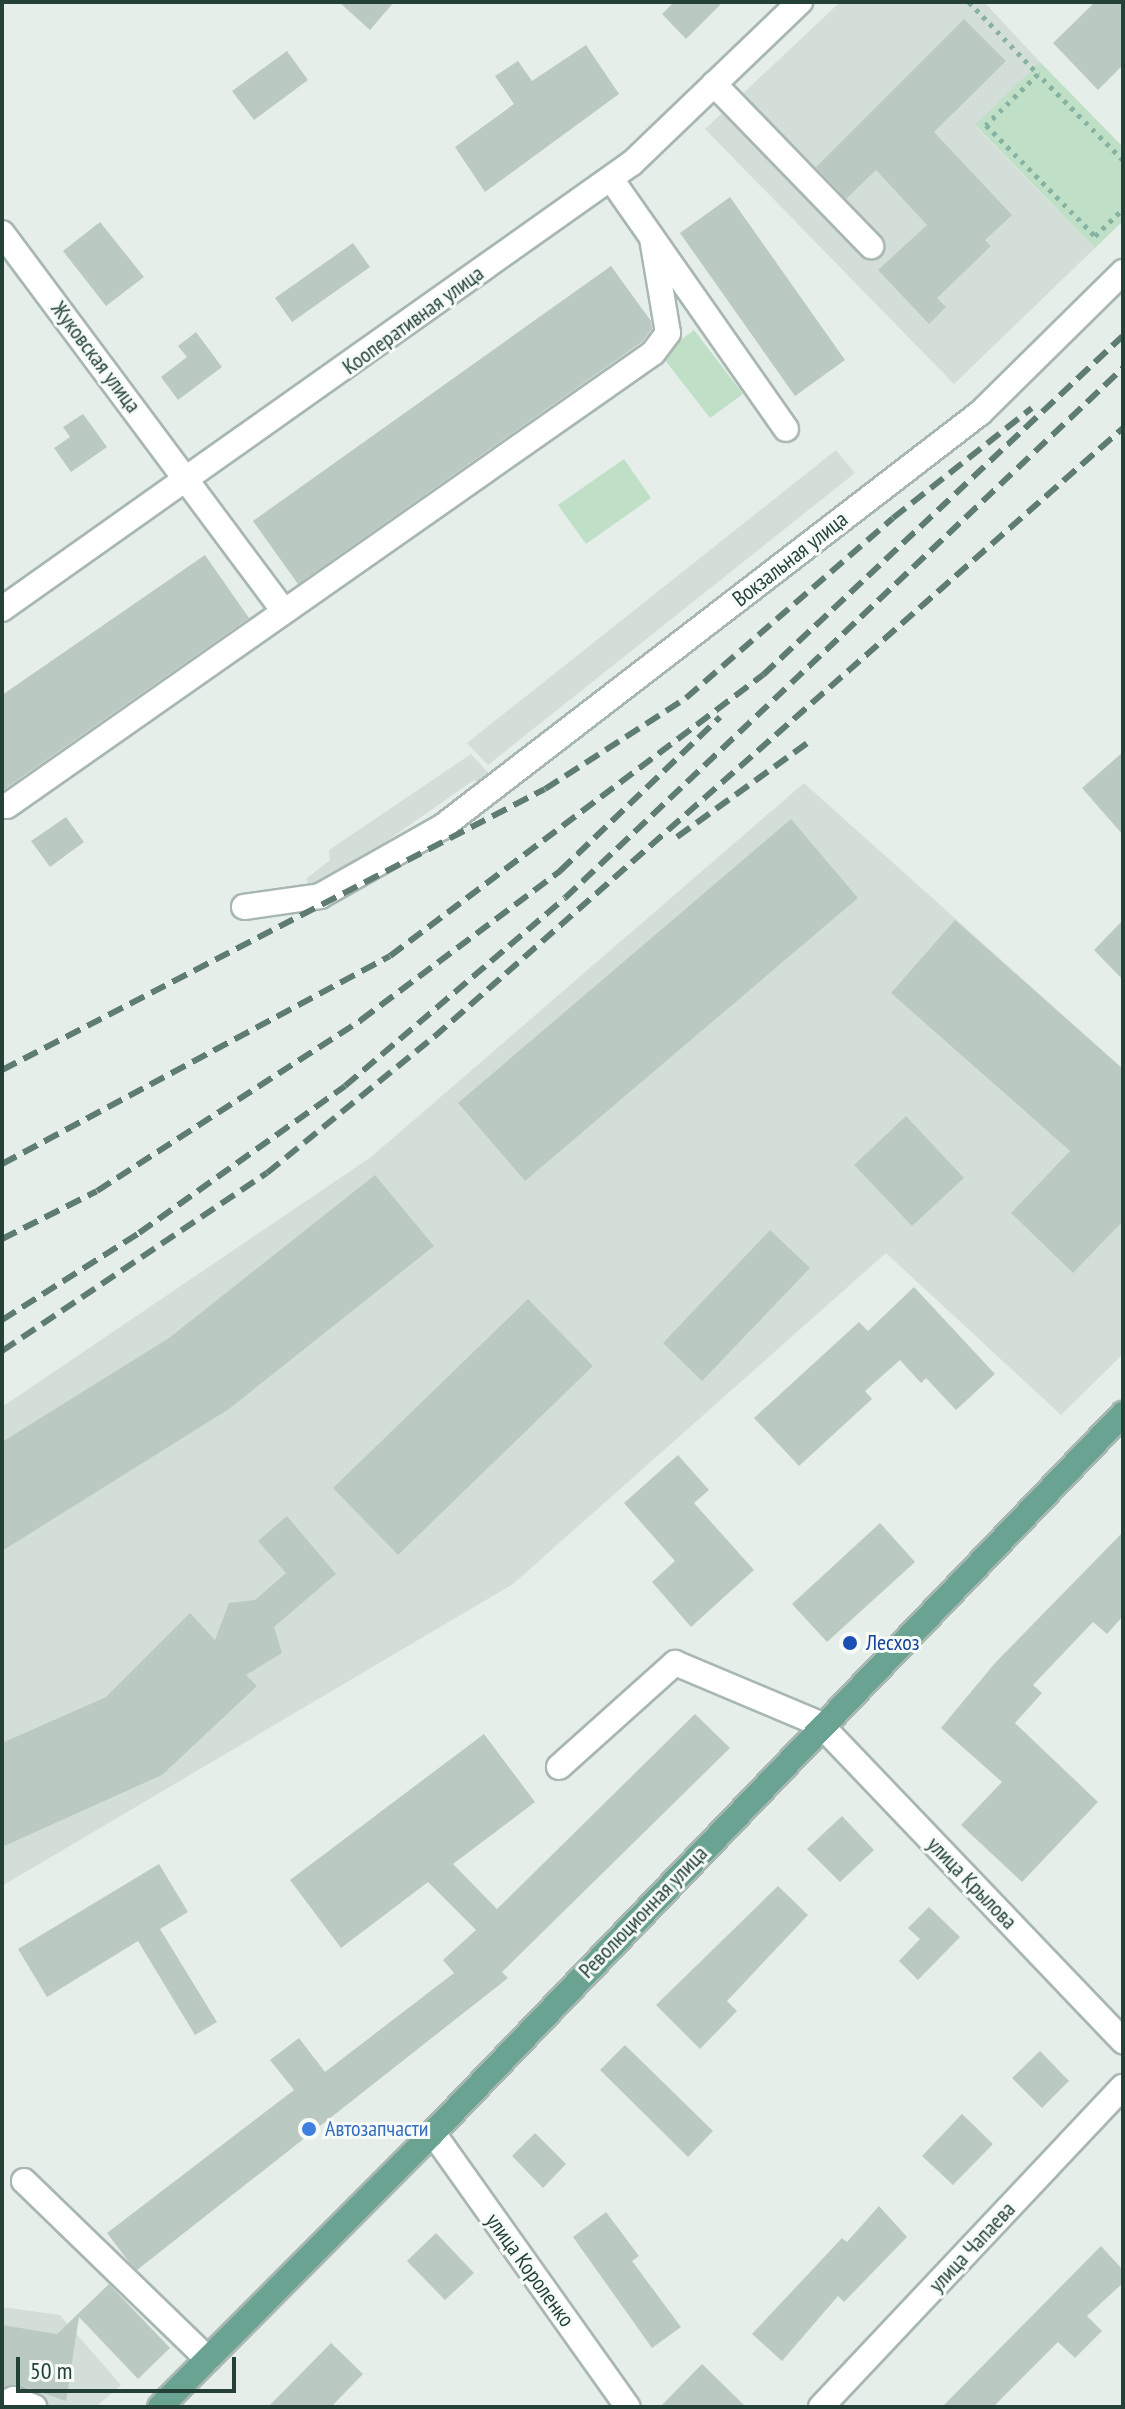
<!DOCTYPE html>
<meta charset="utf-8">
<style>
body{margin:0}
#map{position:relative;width:1125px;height:2409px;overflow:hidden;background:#e6eeea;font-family:"PT Sans Narrow",sans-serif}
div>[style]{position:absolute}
.built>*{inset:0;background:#d4ded9}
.green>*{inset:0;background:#bfdfc6}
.building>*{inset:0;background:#bbc9c3}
.path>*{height:5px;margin-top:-2.5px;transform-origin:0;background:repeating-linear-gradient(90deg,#86b2a2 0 4px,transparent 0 10px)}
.roads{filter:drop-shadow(2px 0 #a8b7b1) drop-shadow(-2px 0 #a8b7b1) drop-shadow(0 2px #a8b7b1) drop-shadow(0 -2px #a8b7b1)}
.minor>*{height:24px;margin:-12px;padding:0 12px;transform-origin:12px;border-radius:12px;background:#fff}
.major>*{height:24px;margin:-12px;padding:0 12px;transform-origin:12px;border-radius:12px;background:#6ba392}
.rail>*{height:6px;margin-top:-3px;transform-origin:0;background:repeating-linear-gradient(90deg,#5f7c73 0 16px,transparent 0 24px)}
.dots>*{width:22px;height:22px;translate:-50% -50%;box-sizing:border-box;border:4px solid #f6fbf8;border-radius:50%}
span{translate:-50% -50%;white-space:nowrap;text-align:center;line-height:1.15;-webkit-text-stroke:6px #f6fbf8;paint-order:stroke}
.street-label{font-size:22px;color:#244138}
.transit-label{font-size:22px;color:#164399}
.left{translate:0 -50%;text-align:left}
.shop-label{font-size:22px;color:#366cbe}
.frame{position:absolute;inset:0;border:4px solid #244138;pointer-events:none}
.scale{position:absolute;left:16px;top:2357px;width:220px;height:36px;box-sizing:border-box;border:4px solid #244138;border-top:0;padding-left:10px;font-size:24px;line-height:28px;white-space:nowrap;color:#244138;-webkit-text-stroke:6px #f6fbf8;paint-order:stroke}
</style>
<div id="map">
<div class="built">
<div style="clip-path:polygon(840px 2px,984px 2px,1040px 62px,975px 126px,1095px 248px,954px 384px,705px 129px)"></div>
<div style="clip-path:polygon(836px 450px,855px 473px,488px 765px,467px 743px)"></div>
<div style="clip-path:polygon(471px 754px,493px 778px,482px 786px,474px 780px,314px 892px,306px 879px,330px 860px,329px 850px)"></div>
<div style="clip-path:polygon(804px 783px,1123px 1069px,1123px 1354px,1061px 1415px,886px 1253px,513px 1584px,2px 1886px,2px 1407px,371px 1157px)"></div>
<div style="clip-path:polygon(2px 2307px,60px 2315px,121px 2385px,96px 2407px,2px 2407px)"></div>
</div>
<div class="green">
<div style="clip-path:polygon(1040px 62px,1123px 147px,1123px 221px,1095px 248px,975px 125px)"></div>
<div style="clip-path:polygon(694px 330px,743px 394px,710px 418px,661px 355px)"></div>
<div style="clip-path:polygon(624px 459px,651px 498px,586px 544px,558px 505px)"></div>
</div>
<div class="building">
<div style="clip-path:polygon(339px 2px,394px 2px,370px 30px)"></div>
<div style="clip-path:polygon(674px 2px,723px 2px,686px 39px,662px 14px)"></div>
<div style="clip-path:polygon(1095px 2px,1123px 2px,1123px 65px,1098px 90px,1053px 43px)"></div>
<div style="clip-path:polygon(964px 19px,1006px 61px,934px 132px,1012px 215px,985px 240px,991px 246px,937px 298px,946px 307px,929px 324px,878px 270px,927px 225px,876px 170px,846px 199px,816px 167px)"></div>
<div style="clip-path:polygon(586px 45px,619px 94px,485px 192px,455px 147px,514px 104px,495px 76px,518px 61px,532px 81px)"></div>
<div style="clip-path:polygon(287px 51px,308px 80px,254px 120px,232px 91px)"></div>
<div style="clip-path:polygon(730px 197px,845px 360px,795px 396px,680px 233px)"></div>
<div style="clip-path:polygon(100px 222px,144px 277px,106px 306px,63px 251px)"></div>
<div style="clip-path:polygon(353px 243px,370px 267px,292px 322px,275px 298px)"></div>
<div style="clip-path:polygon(611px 266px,651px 321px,652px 329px,642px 342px,298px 584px,253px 521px)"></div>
<div style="clip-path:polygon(196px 332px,222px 367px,178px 400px,161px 377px,187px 357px,178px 346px)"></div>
<div style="clip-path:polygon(83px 414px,107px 447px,71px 472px,54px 448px,70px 437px,63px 427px)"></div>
<div style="clip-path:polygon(205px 555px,249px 618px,2px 791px,2px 695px)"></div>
<div style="clip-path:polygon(1123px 752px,1123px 835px,1082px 788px)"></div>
<div style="clip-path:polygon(66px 817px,84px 842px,50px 867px,31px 841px)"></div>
<div style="clip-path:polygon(791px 819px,858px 898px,525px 1181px,458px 1103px)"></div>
<div style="clip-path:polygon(955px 920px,1123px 1069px,1123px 1221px,1073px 1273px,1011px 1213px,1070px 1151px,891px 993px)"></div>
<div style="clip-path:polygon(1123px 920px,1123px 980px,1094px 950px)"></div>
<div style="clip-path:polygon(906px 1116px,964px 1178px,912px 1226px,854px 1165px)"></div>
<div style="clip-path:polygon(375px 1175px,434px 1246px,229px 1409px,2px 1551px,2px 1442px,169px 1338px)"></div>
<div style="clip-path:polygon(770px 1230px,810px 1268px,702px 1381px,663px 1343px)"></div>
<div style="clip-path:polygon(914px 1287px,995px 1374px,956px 1410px,926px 1378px,921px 1383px,900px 1360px,865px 1391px,872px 1399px,799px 1466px,754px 1418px,859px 1322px,868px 1331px)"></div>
<div style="clip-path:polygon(528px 1299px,593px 1366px,398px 1555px,333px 1488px)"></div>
<div style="clip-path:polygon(678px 1455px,709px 1490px,694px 1503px,754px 1570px,691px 1627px,652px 1582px,675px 1561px,624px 1503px)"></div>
<div style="clip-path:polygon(287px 1516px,336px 1574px,274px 1627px,282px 1653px,246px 1675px,257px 1686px,162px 1775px,2px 1847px,2px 1743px,106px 1697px,190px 1613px,215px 1640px,229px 1603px,255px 1600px,286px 1573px,258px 1541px)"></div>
<div style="clip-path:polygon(880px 1523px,915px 1562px,827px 1642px,792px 1604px)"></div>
<div style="clip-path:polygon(1123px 1532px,1123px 1616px,1107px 1634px,1093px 1622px,1033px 1685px,1042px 1693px,1015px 1723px,1098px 1802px,1022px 1882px,961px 1825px,1002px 1782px,941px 1728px,995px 1663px)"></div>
<div style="clip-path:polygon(695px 1714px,730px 1748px,502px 1972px,508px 1978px,137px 2270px,129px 2262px,107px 2233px,294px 2090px,270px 2060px,299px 2038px,325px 2072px,454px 1973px,443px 1960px,476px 1930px,428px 1882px,341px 1948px,290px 1880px,484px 1734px,535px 1802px,453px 1864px,497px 1909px)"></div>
<div style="clip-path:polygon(842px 1816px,874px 1850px,840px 1882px,807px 1849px)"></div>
<div style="clip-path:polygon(159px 1864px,188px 1912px,160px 1929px,217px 2022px,195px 2035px,138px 1941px,47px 1997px,18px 1949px)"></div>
<div style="clip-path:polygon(778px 1886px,808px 1915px,727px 2001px,737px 2011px,700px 2049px,656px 2005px)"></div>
<div style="clip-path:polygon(929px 1907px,960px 1937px,918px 1980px,899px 1961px,920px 1939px,908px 1928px)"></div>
<div style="clip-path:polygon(625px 2045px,713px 2131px,688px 2157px,600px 2070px)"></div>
<div style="clip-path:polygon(1040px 2051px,1069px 2081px,1042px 2108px,1012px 2078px)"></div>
<div style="clip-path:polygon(962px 2114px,993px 2144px,953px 2185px,922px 2156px)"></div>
<div style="clip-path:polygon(535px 2133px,566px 2164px,543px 2188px,512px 2156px)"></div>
<div style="clip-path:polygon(879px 2206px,907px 2237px,844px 2302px,838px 2296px,782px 2361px,752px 2334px,842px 2238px,847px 2242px)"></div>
<div style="clip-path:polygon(606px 2212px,639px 2256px,632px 2261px,681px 2327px,652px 2348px,573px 2237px)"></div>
<div style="clip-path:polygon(436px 2233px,474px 2273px,445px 2300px,407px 2261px)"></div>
<div style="clip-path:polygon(1101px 2246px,1123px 2270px,1123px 2283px,1087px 2316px,1102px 2331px,1075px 2358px,1058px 2342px,993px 2407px,942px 2407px)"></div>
<div style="clip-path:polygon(109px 2284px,170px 2348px,138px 2379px,79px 2317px,66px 2401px,20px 2385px,2px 2388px,2px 2325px,57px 2334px)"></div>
<div style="clip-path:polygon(331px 2343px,363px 2374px,331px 2407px,268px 2407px)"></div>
<div style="clip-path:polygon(702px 2364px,746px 2407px,660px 2407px)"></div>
</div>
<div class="path">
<div style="left:969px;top:2px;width:100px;rotate:46.2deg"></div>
<div style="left:1123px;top:160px;width:121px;rotate:-134.7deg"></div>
<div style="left:1038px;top:74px;width:73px;rotate:135.6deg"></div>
<div style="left:986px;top:125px;width:156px;rotate:45.5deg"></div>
<div style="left:1095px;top:236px;width:39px;rotate:-44deg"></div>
</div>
<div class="roads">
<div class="minor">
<div style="left:714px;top:84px;width:226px;rotate:45.9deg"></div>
<div style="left:611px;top:179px;width:305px;rotate:55deg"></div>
<div style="left:2px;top:233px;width:472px;rotate:53.3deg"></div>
<div style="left:2px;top:609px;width:772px;rotate:-35.3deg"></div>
<div style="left:632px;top:163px;width:233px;rotate:-43.8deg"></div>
<div style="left:7px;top:806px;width:789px;rotate:-35.04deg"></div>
<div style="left:653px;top:353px;width:25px;rotate:-53deg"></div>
<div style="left:668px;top:333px;width:96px;rotate:-99.6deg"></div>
<div style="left:244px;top:907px;width:77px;rotate:-8.2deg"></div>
<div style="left:320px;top:896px;width:140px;rotate:-29.5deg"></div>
<div style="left:442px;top:827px;width:679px;rotate:-37.58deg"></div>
<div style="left:980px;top:413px;width:201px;rotate:-44.6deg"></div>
<div style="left:559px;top:1767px;width:156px;rotate:-41.9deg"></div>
<div style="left:675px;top:1663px;width:157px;rotate:22.8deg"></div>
<div style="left:820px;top:1724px;width:439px;rotate:46.3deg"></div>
<div style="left:433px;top:2133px;width:336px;rotate:54.6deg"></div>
<div style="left:24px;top:2181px;width:256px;rotate:44.1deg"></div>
<div style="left:2px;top:2404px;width:13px;rotate:-23deg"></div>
<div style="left:14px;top:2399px;width:22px;rotate:22deg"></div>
<div style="left:821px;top:2407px;width:440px;rotate:-46.7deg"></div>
</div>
<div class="major">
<div style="left:160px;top:2407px;width:387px;rotate:-45.1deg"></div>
<div style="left:433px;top:2133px;width:997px;rotate:-46.18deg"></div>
</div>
</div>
<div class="rail">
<div style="left:677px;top:837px;width:168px;rotate:-35.8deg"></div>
<div style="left:2px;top:1070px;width:611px;rotate:-27.36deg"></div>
<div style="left:545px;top:789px;width:168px;rotate:-32.8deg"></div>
<div style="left:686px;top:698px;width:274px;rotate:-41deg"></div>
<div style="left:893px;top:518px;width:177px;rotate:-38.4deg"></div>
<div style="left:2px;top:1164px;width:440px;rotate:-28.2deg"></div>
<div style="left:390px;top:956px;width:467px;rotate:-37deg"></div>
<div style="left:763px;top:675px;width:494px;rotate:-43.3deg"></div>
<div style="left:2px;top:1239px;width:106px;rotate:-26.8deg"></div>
<div style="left:97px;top:1191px;width:315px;rotate:-32.9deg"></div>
<div style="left:361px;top:1020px;width:249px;rotate:-36.8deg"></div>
<div style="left:560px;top:871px;width:222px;rotate:-43.9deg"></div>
<div style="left:2px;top:1320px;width:162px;rotate:-32.4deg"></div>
<div style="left:139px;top:1233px;width:253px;rotate:-35.5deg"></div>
<div style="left:345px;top:1086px;width:289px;rotate:-40.5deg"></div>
<div style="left:565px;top:898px;width:770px;rotate:-43.53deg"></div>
<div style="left:2px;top:1351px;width:319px;rotate:-33.9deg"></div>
<div style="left:267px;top:1173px;width:215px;rotate:-39.2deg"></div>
<div style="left:434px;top:1037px;width:920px;rotate:-41.47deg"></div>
</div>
<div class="dots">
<div style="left:850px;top:1643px;background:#1a4fb4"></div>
<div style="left:309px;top:2129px;background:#3f7fe0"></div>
</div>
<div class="street-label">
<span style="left:413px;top:320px;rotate:-36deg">Кооперативная улица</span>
<span style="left:96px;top:357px;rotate:53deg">Жуковская улица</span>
<span style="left:790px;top:559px;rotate:-38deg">Вокзальная улица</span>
<span style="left:972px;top:1883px;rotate:46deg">улица Крылова</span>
<span style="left:643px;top:1912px;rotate:-46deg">Революционная улица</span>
<span style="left:972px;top:2247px;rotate:-47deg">улица Чапаева</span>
<span style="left:530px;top:2270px;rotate:54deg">улица Короленко</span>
</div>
<div class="transit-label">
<span class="left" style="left:866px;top:1643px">Лесхоз</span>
</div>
<div class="shop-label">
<span class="left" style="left:325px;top:2129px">Автозапчасти</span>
</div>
<div class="frame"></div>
<div class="scale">50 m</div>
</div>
